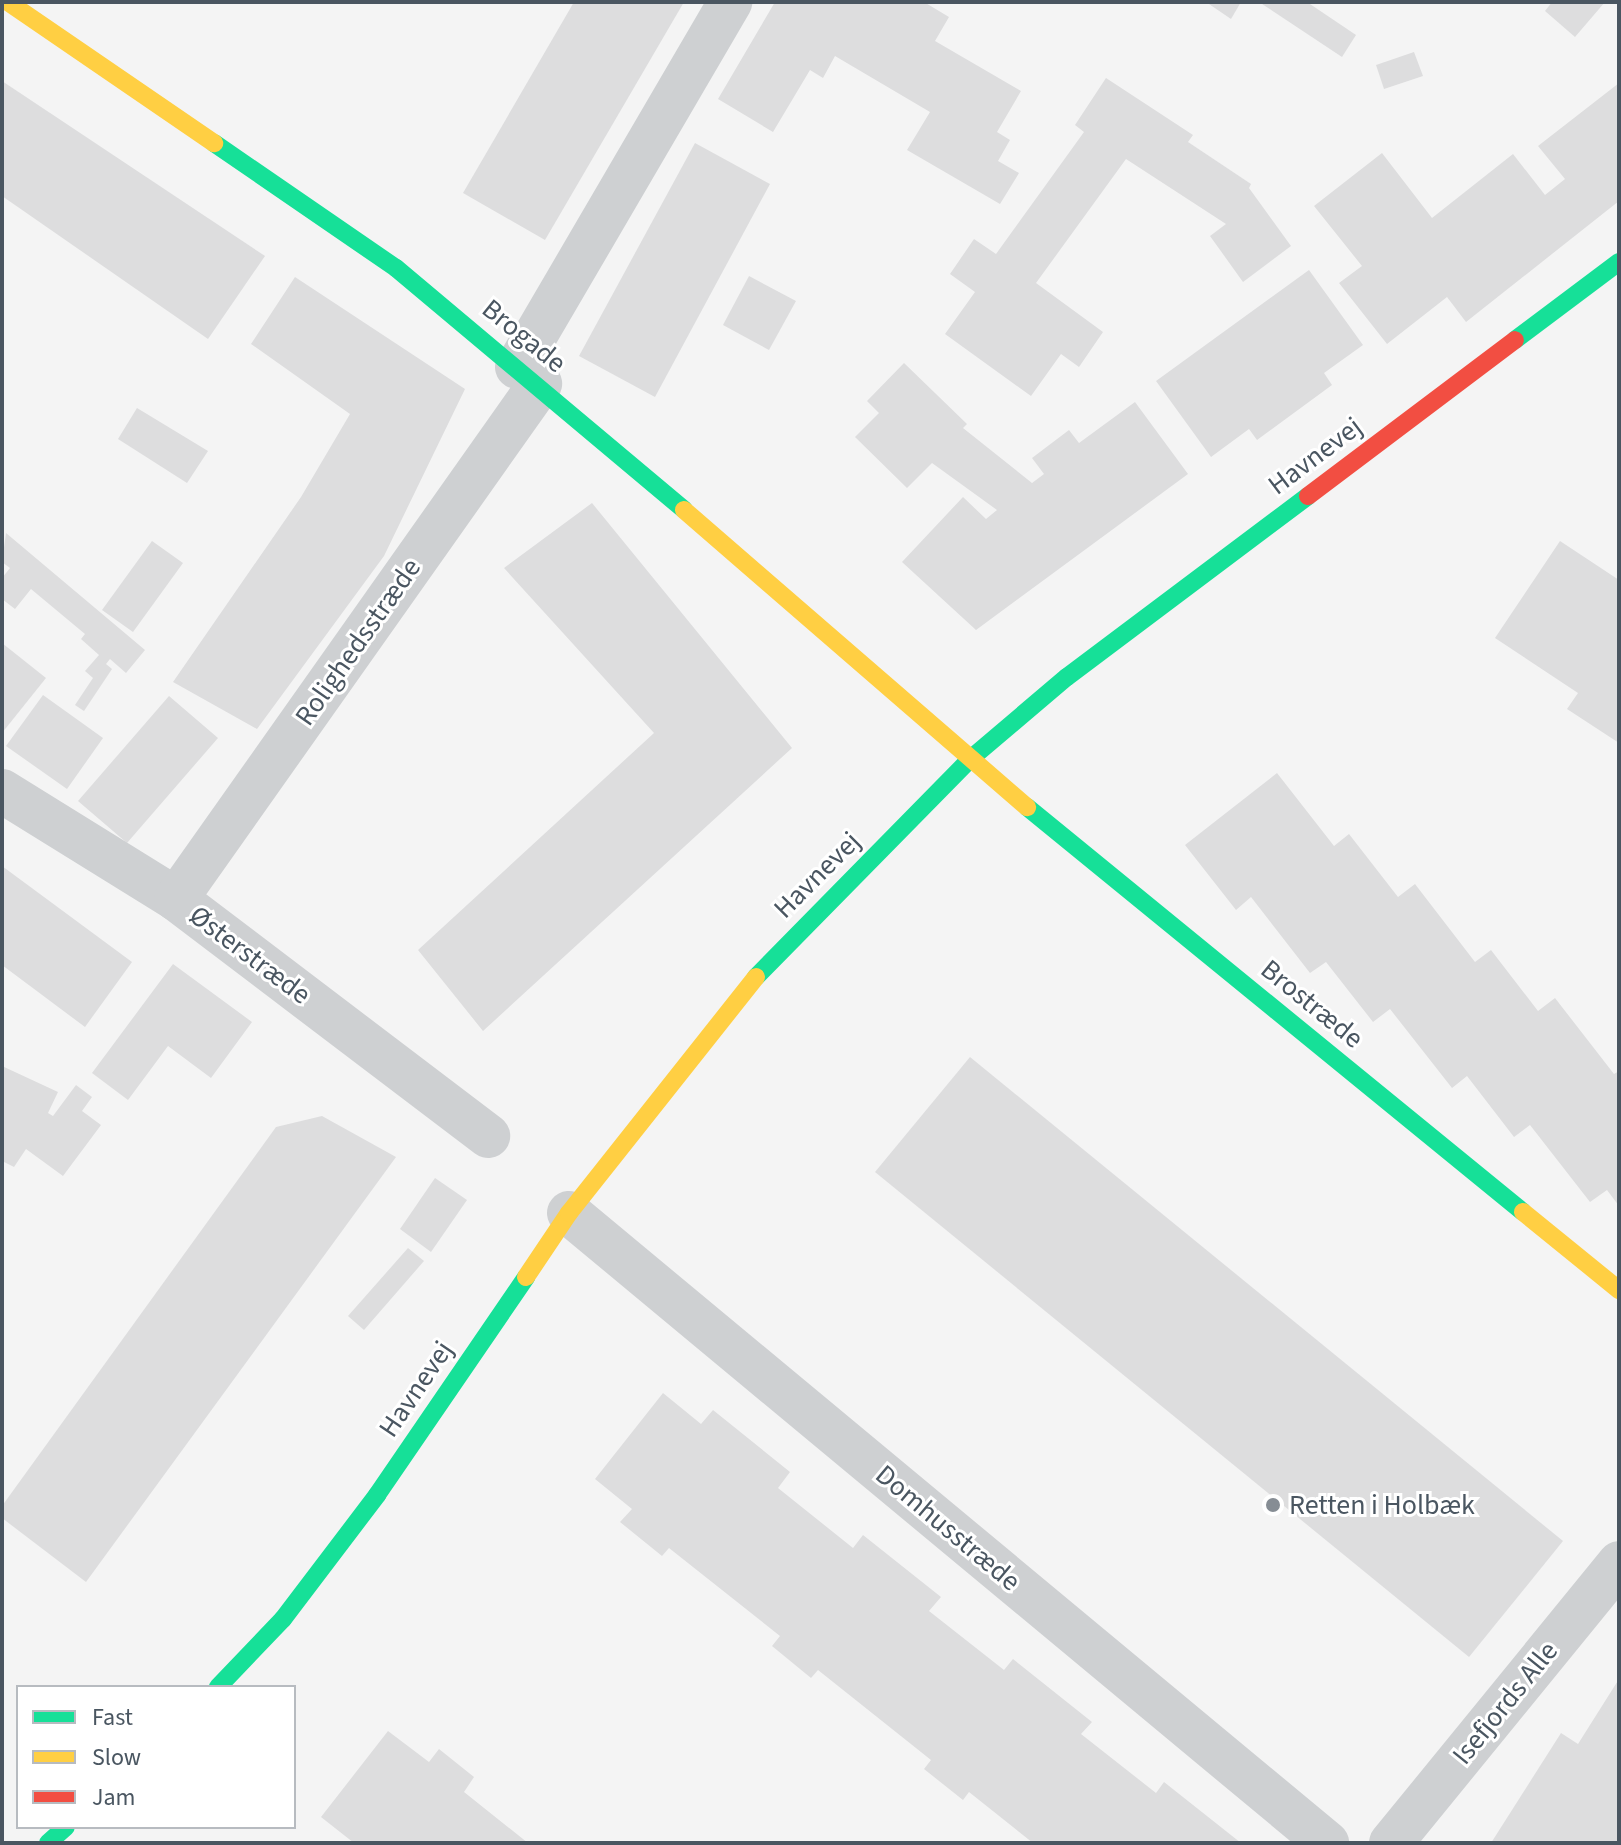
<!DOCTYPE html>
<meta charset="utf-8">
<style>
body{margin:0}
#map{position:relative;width:1621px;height:1845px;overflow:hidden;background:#f4f4f4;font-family:"Source Sans 3",sans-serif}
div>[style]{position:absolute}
.building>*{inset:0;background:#ddddde}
.street>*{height:44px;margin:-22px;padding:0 22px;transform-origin:22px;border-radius:22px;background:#ced0d2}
.fast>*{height:18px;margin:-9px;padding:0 9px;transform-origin:9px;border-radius:9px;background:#16e098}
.slow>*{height:18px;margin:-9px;padding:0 9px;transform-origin:9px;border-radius:9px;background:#ffcf43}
.jam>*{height:18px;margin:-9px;padding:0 9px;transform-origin:9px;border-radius:9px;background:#f24e42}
.dots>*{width:22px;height:22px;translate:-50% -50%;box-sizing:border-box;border:4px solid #fff;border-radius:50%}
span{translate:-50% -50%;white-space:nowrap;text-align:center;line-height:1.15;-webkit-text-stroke:6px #fff;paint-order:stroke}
.street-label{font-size:28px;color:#4a5661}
.poi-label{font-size:28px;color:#4a5661}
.left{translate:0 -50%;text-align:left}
.frame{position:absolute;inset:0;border:4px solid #4a5661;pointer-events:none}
.legend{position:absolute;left:16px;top:1685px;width:280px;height:144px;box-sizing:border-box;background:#fff;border:2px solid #b7bbc0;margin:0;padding:10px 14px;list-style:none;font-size:24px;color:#4a5661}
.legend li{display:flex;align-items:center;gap:16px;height:40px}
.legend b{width:40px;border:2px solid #b7bbc0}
</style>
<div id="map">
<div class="building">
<div style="clip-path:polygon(574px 2px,684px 2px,545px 240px,463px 193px)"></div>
<div style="clip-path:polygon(775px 2px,924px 2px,949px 17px,935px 41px,1021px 91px,997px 132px,1010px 140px,998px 161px,1019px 173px,1000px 204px,907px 150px,930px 112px,835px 56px,823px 78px,810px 70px,773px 132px,718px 99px)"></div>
<div style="clip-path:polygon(1206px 2px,1241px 2px,1231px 19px)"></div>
<div style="clip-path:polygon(1259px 2px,1307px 2px,1356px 35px,1342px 57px)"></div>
<div style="clip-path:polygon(1552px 2px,1605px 2px,1575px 37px,1545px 11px)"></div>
<div style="clip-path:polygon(1414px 52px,1423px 76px,1384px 89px,1376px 65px)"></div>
<div style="clip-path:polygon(1106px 78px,1193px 135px,1188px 142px,1251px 184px,1249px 188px,1291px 246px,1243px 282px,1210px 236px,1226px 224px,1126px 159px,1036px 283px,1103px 332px,1079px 367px,1061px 354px,1031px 396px,945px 334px,975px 292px,950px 274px,974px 239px,996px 254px,1084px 132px,1075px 125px)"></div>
<div style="clip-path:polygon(2px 81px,265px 256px,208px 339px,2px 196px)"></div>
<div style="clip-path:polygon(1619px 83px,1619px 201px,1466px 322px,1447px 297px,1387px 344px,1339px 283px,1362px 266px,1314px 206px,1382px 153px,1432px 218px,1513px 154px,1545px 195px,1565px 179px,1538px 146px)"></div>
<div style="clip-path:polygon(695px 143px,770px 184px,655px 397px,579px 356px)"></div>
<div style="clip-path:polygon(1309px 270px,1363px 345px,1324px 373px,1332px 385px,1257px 440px,1249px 429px,1211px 457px,1156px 381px)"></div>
<div style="clip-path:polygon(749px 276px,796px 301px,769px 350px,723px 325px)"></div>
<div style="clip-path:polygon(295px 277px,465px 389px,384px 556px,257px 729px,173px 682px,301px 497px,350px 414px,251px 344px)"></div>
<div style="clip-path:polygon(904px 363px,967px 424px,963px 428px,1032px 483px,1044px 474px,1032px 458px,1069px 430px,1079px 443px,1135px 402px,1188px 474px,976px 630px,902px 562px,963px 497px,986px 519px,997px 510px,932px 463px,907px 488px,855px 437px,879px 413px,867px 401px)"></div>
<div style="clip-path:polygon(137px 408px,208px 451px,187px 483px,118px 439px)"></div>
<div style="clip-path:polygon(592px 503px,792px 748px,483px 1031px,418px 950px,654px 733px,504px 568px)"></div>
<div style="clip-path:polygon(6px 533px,145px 650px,126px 673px,110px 659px,106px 664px,112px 669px,84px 711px,75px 705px,93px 678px,85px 671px,99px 655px,81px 639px,85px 634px,31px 589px,15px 609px,2px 599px,2px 578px,10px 568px,2px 562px)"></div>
<div style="clip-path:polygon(152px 541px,183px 563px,133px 632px,102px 610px)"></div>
<div style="clip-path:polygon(1560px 541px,1619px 580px,1619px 743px,1567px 709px,1578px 693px,1495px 638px)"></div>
<div style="clip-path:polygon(2px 643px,46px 678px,2px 733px)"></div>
<div style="clip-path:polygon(43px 695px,103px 738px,67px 789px,6px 746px)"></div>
<div style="clip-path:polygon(169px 696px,218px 738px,127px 843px,78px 801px)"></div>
<div style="clip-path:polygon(1277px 773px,1334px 846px,1349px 834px,1398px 897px,1415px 884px,1475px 962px,1491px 950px,1538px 1011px,1555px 998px,1614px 1074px,1619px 1071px,1619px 1206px,1607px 1190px,1590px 1202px,1530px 1125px,1514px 1137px,1467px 1076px,1452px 1088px,1390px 1009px,1373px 1022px,1326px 962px,1310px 973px,1251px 897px,1236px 910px,1185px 845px)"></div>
<div style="clip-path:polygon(2px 866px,132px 962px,85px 1027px,2px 965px)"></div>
<div style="clip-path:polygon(173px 964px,252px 1022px,211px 1078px,168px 1046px,128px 1100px,92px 1073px)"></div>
<div style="clip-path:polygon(970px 1057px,1563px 1541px,1469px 1657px,875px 1172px)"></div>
<div style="clip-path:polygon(2px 1066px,58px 1092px,48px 1113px,53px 1116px,76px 1085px,92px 1097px,82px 1111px,101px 1125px,63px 1176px,26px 1149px,14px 1167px,2px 1161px)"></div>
<div style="clip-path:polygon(322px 1116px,396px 1157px,86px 1582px,2px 1518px,2px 1506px,276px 1127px)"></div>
<div style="clip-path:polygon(435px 1178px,467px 1200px,431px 1252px,400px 1229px)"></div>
<div style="clip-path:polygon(408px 1248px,424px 1261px,364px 1330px,348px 1316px)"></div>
<div style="clip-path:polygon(663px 1393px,701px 1424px,713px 1410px,790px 1472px,778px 1488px,853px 1548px,863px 1535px,941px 1597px,929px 1611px,1004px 1670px,1013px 1659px,1092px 1722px,1081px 1734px,1156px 1793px,1164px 1782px,1241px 1843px,1033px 1843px,969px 1792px,963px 1800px,924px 1769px,931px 1760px,818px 1670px,811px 1678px,772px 1646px,780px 1636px,669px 1548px,662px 1556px,620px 1522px,632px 1509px,595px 1479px)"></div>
<div style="clip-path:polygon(1619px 1679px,1619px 1843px,1491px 1843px,1561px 1733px,1578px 1744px)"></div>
<div style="clip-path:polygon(388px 1731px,429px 1762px,439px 1749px,474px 1777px,464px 1792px,528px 1843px,354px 1843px,321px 1817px)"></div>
</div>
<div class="street">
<div style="left:517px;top:367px;width:423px;rotate:-59.7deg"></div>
<div style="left:2px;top:791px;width:205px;rotate:31.8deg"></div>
<div style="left:176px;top:899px;width:392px;rotate:37.2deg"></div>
<div style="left:176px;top:899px;width:631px;rotate:-54.75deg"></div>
<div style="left:569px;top:1213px;width:986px;rotate:39.73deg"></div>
<div style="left:1391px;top:1843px;width:361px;rotate:-50.8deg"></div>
</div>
<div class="fast">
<div style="left:214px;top:143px;width:221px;rotate:34.5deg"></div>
<div style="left:396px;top:268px;width:376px;rotate:40deg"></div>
<div style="left:1515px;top:340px;width:130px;rotate:-36.9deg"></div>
<div style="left:1027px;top:807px;width:640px;rotate:39.23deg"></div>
<div style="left:756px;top:977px;width:304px;rotate:-45.5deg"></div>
<div style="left:969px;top:760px;width:128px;rotate:-40.3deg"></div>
<div style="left:1067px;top:677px;width:301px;rotate:-36.9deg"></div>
<div style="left:218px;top:1687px;width:94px;rotate:-46.3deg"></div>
<div style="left:283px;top:1619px;width:156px;rotate:-52.8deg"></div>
<div style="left:377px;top:1495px;width:264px;rotate:-55.6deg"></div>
<div style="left:48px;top:1843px;width:24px;rotate:-42deg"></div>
</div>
<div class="slow">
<div style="left:8px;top:2px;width:250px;rotate:34.4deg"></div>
<div style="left:684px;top:510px;width:454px;rotate:40.9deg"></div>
<div style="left:1523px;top:1212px;width:124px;rotate:39.1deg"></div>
<div style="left:526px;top:1277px;width:77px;rotate:-56.1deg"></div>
<div style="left:569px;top:1213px;width:301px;rotate:-51.6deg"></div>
</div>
<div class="jam">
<div style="left:1308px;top:496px;width:259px;rotate:-37deg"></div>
</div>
<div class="dots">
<div style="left:1273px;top:1505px;background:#868d94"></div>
</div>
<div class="street-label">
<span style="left:524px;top:336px;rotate:39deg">Brogade</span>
<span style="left:1315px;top:456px;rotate:-37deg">Havnevej</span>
<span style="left:358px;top:642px;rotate:-55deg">Rolighedsstræde</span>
<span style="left:817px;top:875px;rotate:-45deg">Havnevej</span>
<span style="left:250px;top:955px;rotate:37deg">Østerstræde</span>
<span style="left:1312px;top:1004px;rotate:39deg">Brostræde</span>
<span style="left:416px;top:1389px;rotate:-56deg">Havnevej</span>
<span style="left:948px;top:1528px;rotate:40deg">Domhusstræde</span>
<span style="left:1505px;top:1703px;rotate:-51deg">Isefjords Alle</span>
</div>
<div class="poi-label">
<span class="left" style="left:1289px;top:1505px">Retten i Holbæk</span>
</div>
<div class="frame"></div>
<ul class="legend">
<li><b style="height:10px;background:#16e098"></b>Fast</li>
<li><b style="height:10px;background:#ffcf43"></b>Slow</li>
<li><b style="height:10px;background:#f24e42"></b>Jam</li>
</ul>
</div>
